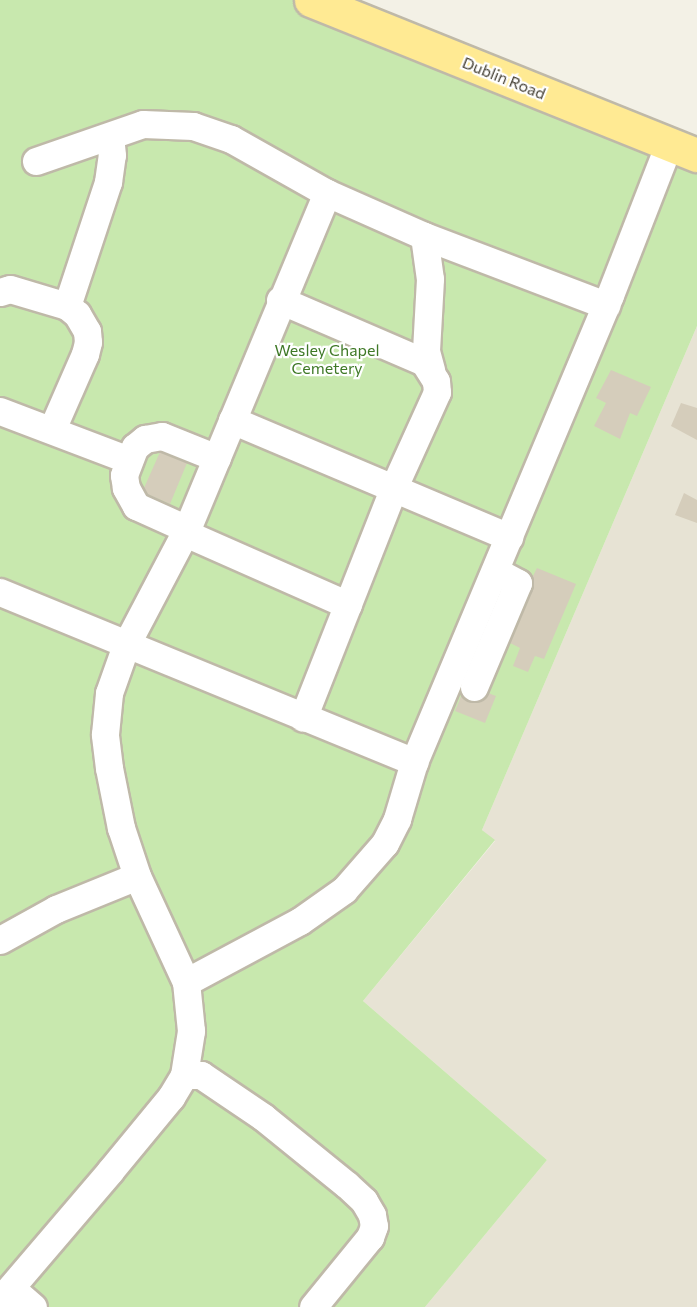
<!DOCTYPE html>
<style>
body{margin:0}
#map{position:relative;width:697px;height:1307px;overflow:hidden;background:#f3f1e6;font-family:Commissioner,sans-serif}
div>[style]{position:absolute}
.residential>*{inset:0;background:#e7e3d4}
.green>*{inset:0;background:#c8e8ae}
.building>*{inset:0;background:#d5cdbb}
.roads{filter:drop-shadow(2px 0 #bfb9a8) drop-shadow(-2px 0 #bfb9a8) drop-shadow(0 2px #bfb9a8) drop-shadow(0 -2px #bfb9a8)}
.minor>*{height:27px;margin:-13.5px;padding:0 13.5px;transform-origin:13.5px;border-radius:13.5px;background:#fff}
.major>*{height:33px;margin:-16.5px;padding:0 16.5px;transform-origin:16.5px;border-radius:16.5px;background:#ffea93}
span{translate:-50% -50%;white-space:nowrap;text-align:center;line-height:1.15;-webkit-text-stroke:4.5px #fff;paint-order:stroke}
.street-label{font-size:16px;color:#464135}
.park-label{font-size:16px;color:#3f7927}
</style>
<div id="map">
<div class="residential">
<div style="clip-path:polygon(697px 326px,697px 1307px,425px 1307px,547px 1160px,363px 1001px,495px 841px,482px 830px)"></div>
</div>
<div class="green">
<div style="clip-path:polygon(0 0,311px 0,697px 155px,697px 326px,482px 830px,495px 840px,363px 1001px,547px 1160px,425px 1307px,0 1307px)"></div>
</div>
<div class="building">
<div style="clip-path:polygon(611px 370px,651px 387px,637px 416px,630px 413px,620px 439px,594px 426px,606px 403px,596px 398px)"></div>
<div style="clip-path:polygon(681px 403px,697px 408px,697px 440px,671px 426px)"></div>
<div style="clip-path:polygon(160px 452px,187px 463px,170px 504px,147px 494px,144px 488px)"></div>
<div style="clip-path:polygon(684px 493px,697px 500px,697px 523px,675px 515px)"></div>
<div style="clip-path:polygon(537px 568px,576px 584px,544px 659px,535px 656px,528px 672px,513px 666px,520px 648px,510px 643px,532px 589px,532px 578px)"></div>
<div style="clip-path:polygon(488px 693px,496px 696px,485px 723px,455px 711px,461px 696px,475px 703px,483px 700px)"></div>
</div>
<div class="roads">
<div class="minor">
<div style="left:36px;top:161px;width:113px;rotate:-19.1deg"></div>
<div style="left:143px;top:124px;width:50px;rotate:2.3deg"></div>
<div style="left:193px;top:126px;width:40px;rotate:18.9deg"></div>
<div style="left:231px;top:139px;width:110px;rotate:29.4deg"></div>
<div style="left:424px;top:236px;width:43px;rotate:82.1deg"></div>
<div style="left:430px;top:279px;width:72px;rotate:93.2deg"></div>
<div style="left:426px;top:351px;width:20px;rotate:75deg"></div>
<div style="left:0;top:292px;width:10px;rotate:-17deg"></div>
<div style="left:10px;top:289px;width:59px;rotate:16.6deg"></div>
<div style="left:67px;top:306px;width:13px;rotate:39deg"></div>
<div style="left:77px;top:314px;width:20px;rotate:60deg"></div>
<div style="left:87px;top:331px;width:11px;rotate:85deg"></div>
<div style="left:88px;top:342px;width:12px;rotate:104deg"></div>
<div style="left:85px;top:354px;width:82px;rotate:113.7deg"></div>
<div style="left:280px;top:300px;width:157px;rotate:23.3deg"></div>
<div style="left:424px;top:362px;width:22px;rotate:58deg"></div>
<div style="left:436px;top:381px;width:11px;rotate:85deg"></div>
<div style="left:437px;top:392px;width:104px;rotate:114.4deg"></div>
<div style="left:394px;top:487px;width:248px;rotate:111.5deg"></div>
<div style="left:67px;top:306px;width:131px;rotate:-71.7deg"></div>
<div style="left:108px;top:182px;width:27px;rotate:-82deg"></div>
<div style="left:112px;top:155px;width:19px;rotate:-96deg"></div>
<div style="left:0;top:411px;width:138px;rotate:20.8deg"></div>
<div style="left:232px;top:420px;width:301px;rotate:22.9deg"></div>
<div style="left:187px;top:529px;width:56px;rotate:-155.7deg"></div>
<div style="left:136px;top:506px;width:21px;rotate:-119deg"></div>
<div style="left:126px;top:488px;width:13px;rotate:-99deg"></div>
<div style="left:124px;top:475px;width:30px;rotate:-69deg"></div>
<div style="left:135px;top:447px;width:13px;rotate:-39deg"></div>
<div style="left:145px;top:439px;width:17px;rotate:-10deg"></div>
<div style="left:162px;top:436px;width:59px;rotate:21.8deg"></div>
<div style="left:185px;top:533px;width:178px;rotate:23.8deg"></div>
<div style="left:0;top:592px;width:448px;rotate:22.3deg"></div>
<div style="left:414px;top:762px;width:506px;rotate:-67.23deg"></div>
<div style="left:610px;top:295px;width:162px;rotate:-68.7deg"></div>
<div style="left:474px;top:687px;width:113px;rotate:-67.1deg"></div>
<div style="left:518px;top:583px;width:26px;rotate:-152deg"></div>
<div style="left:0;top:940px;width:64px;rotate:-29deg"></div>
<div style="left:56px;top:909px;width:87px;rotate:-22.2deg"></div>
<div style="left:186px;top:982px;width:129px;rotate:-28.2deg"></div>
<div style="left:300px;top:921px;width:54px;rotate:-35.2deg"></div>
<div style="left:344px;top:890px;width:62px;rotate:-48.9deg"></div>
<div style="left:385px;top:843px;width:27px;rotate:-63deg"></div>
<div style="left:397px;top:819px;width:59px;rotate:-73.4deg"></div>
<div style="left:184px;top:1075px;width:17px"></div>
<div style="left:201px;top:1075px;width:75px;rotate:34.1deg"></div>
<div style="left:263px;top:1117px;width:108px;rotate:39deg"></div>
<div style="left:347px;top:1185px;width:23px;rotate:43deg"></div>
<div style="left:364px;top:1201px;width:16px;rotate:60deg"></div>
<div style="left:372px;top:1215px;width:11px;rotate:80deg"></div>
<div style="left:374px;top:1226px;width:12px;rotate:110deg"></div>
<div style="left:370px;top:1237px;width:90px;rotate:129.2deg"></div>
<div style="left:11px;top:1288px;width:29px;rotate:41deg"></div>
<div style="left:0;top:1300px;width:170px;rotate:-49.5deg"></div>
<div style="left:110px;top:1171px;width:96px;rotate:-50.5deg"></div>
<div style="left:171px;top:1097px;width:26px;rotate:-59deg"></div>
<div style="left:184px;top:1075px;width:45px;rotate:-81deg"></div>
<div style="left:191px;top:1031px;width:49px;rotate:-95.8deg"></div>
<div style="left:186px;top:982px;width:117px;rotate:-114.8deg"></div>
<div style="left:137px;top:876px;width:51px;rotate:-108.4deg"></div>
<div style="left:121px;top:828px;width:61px;rotate:-101.3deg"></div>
<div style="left:109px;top:768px;width:34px;rotate:-97deg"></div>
<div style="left:105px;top:734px;width:41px;rotate:-84.4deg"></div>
<div style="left:109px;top:693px;width:51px;rotate:-70.5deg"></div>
<div style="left:126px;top:645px;width:131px;rotate:-62.3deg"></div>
<div style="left:187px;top:529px;width:364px;rotate:-67.4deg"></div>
<div style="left:327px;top:193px;width:106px;rotate:23.9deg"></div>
<div style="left:424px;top:236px;width:195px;rotate:20.8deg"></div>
</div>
<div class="major">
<div style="left:311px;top:0;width:416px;rotate:21.9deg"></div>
</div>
</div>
<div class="street-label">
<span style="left:504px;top:78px;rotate:22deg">Dublin Road</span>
</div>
<div class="park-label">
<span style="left:327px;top:359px">Wesley Chapel<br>Cemetery</span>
</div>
</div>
